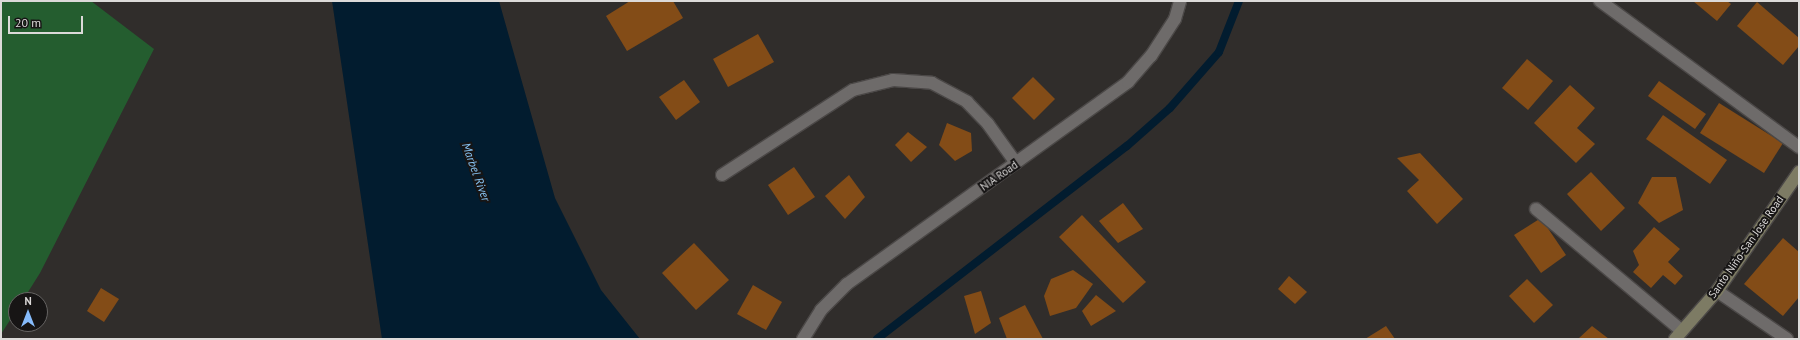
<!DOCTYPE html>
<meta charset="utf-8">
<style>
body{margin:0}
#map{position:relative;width:1800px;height:340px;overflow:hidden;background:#302d2b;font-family:"PT Sans",sans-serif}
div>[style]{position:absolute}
.green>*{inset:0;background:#245d2f}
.water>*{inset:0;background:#021c2f}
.stream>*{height:8px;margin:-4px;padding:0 4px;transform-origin:4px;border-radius:4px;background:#021c2f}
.building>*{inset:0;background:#834c17}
.roads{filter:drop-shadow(1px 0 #4b4847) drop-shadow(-1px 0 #4b4847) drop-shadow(0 1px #4b4847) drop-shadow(0 -1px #4b4847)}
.street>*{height:12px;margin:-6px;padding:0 6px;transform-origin:6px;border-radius:6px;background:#6e6b6a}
.secondary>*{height:12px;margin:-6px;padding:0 6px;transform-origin:6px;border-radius:6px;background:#7d7b64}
span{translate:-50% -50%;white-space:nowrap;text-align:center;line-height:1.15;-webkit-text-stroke:4px #171515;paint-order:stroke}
.street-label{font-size:11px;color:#dcdad9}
.water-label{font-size:12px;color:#88c5f5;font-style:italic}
.frame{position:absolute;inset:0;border:2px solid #dcdad9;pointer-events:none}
.north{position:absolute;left:8px;top:292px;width:40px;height:40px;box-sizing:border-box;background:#171515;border:1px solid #666463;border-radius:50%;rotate:0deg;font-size:11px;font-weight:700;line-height:16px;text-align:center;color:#dcdad9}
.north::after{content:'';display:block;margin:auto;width:14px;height:18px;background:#86bbfb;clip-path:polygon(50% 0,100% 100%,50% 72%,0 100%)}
.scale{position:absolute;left:8px;top:16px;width:75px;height:18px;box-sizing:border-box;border:2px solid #dcdad9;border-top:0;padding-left:5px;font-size:12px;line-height:14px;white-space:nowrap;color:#dcdad9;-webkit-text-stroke:3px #171515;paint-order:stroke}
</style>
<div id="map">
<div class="green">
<div style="clip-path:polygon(1px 1px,91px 1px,154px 49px,40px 273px,23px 300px,16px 300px,16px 311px,1px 334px)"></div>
</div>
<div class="water">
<div style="clip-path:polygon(332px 1px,499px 1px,555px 198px,601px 290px,640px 339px,382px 339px)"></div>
</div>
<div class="stream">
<div style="left:877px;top:339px;width:316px;rotate:-37.7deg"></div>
<div style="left:1127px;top:146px;width:57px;rotate:-41.5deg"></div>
<div style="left:1170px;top:108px;width:74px;rotate:-48.8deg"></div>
<div style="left:1219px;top:52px;width:55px;rotate:-68.6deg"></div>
</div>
<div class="building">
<div style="clip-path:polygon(630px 1px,673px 1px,683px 18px,627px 51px,606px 16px)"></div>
<div style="clip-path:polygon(1693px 1px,1727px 1px,1731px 4px,1717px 21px)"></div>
<div style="clip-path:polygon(1757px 2px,1799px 38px,1799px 46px,1783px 65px,1737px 26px)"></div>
<div style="clip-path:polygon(758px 34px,774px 62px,728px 87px,713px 59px)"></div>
<div style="clip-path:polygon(1527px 59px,1553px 81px,1528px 110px,1502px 88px)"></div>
<div style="clip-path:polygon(1033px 77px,1055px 99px,1034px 120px,1012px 98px)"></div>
<div style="clip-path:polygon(684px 80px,700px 102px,676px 120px,659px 97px)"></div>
<div style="clip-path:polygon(1659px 81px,1706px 114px,1695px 129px,1648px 96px)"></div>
<div style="clip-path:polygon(1570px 85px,1595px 108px,1577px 128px,1595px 144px,1576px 163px,1534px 123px)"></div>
<div style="clip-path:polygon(1719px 103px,1783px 143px,1764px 173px,1700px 133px)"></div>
<div style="clip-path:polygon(1663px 115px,1727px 160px,1710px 184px,1646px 139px)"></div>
<div style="clip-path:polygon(947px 123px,971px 133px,972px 151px,955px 161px,939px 145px)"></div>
<div style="clip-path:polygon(908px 132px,927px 147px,911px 162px,895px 145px)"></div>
<div style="clip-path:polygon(1420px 153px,1463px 199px,1437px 224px,1407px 191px,1419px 180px,1397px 158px)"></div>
<div style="clip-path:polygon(794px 167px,815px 197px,788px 215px,768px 185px)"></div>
<div style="clip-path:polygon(1591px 172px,1625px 208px,1601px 231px,1567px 194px)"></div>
<div style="clip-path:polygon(849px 175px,865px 197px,845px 219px,825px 196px)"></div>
<div style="clip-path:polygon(1652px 177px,1676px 177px,1683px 210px,1659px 223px,1638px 203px)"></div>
<div style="clip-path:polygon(1123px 203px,1143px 229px,1118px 243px,1099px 221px)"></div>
<div style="clip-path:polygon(1082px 215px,1146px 282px,1123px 303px,1059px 237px)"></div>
<div style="clip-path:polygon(1541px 218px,1566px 255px,1541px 273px,1514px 235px)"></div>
<div style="clip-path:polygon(1654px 227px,1680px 249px,1668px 262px,1683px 276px,1675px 285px,1663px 275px,1651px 288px,1633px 272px,1639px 265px,1633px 251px)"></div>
<div style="clip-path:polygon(1783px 238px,1799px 252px,1799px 297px,1783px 316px,1744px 284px)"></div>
<div style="clip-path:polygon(694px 243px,729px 280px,696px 310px,662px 273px)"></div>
<div style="clip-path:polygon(1073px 270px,1093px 284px,1076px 308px,1050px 316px,1044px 296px,1051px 279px)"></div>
<div style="clip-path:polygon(1289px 276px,1307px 292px,1295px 304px,1278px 289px)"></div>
<div style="clip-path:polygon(1527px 279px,1553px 305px,1534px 323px,1509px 296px)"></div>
<div style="clip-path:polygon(753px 285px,782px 302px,766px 330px,737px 314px)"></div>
<div style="clip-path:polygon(101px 288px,119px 299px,104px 322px,87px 311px)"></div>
<div style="clip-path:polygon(981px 291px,991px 323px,975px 334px,964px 296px)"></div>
<div style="clip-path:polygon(1096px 295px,1116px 311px,1091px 326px,1082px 311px)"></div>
<div style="clip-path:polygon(1025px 305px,1043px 339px,1007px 339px,999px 318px)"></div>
<div style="clip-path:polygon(1386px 326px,1395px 339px,1365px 339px)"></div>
<div style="clip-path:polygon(1592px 326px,1609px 339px,1578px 339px)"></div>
</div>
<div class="roads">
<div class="street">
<div style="left:1600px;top:1px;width:247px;rotate:36.3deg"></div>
<div style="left:722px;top:175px;width:156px;rotate:-33deg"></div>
<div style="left:853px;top:90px;width:41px;rotate:-14deg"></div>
<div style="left:893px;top:80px;width:39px;rotate:4deg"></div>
<div style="left:932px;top:83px;width:40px;rotate:28deg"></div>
<div style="left:967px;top:102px;width:30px;rotate:46deg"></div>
<div style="left:988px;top:124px;width:48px;rotate:54.3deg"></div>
<div style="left:1536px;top:209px;width:190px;rotate:39.9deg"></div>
<div style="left:1717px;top:291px;width:85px;rotate:34.4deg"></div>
<div style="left:803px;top:339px;width:34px;rotate:-58deg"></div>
<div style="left:821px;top:310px;width:37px;rotate:-45deg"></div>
<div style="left:847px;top:284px;width:346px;rotate:-35.7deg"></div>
<div style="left:1128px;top:82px;width:35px;rotate:-49deg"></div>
<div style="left:1151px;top:56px;width:44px;rotate:-57deg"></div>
<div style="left:1175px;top:19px;width:19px;rotate:-74deg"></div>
</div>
<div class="secondary">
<div style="left:1675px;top:339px;width:64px;rotate:-48.8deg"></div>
<div style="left:1717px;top:291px;width:145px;rotate:-55.4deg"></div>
</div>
</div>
<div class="street-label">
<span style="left:999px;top:176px;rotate:-35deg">NIA Road</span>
<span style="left:1746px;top:247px;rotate:-55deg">Santo Niño-San Jose Road</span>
</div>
<div class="water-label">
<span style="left:476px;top:172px;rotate:70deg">Marbel River</span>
</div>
<div class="frame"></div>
<div class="north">N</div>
<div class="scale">20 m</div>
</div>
